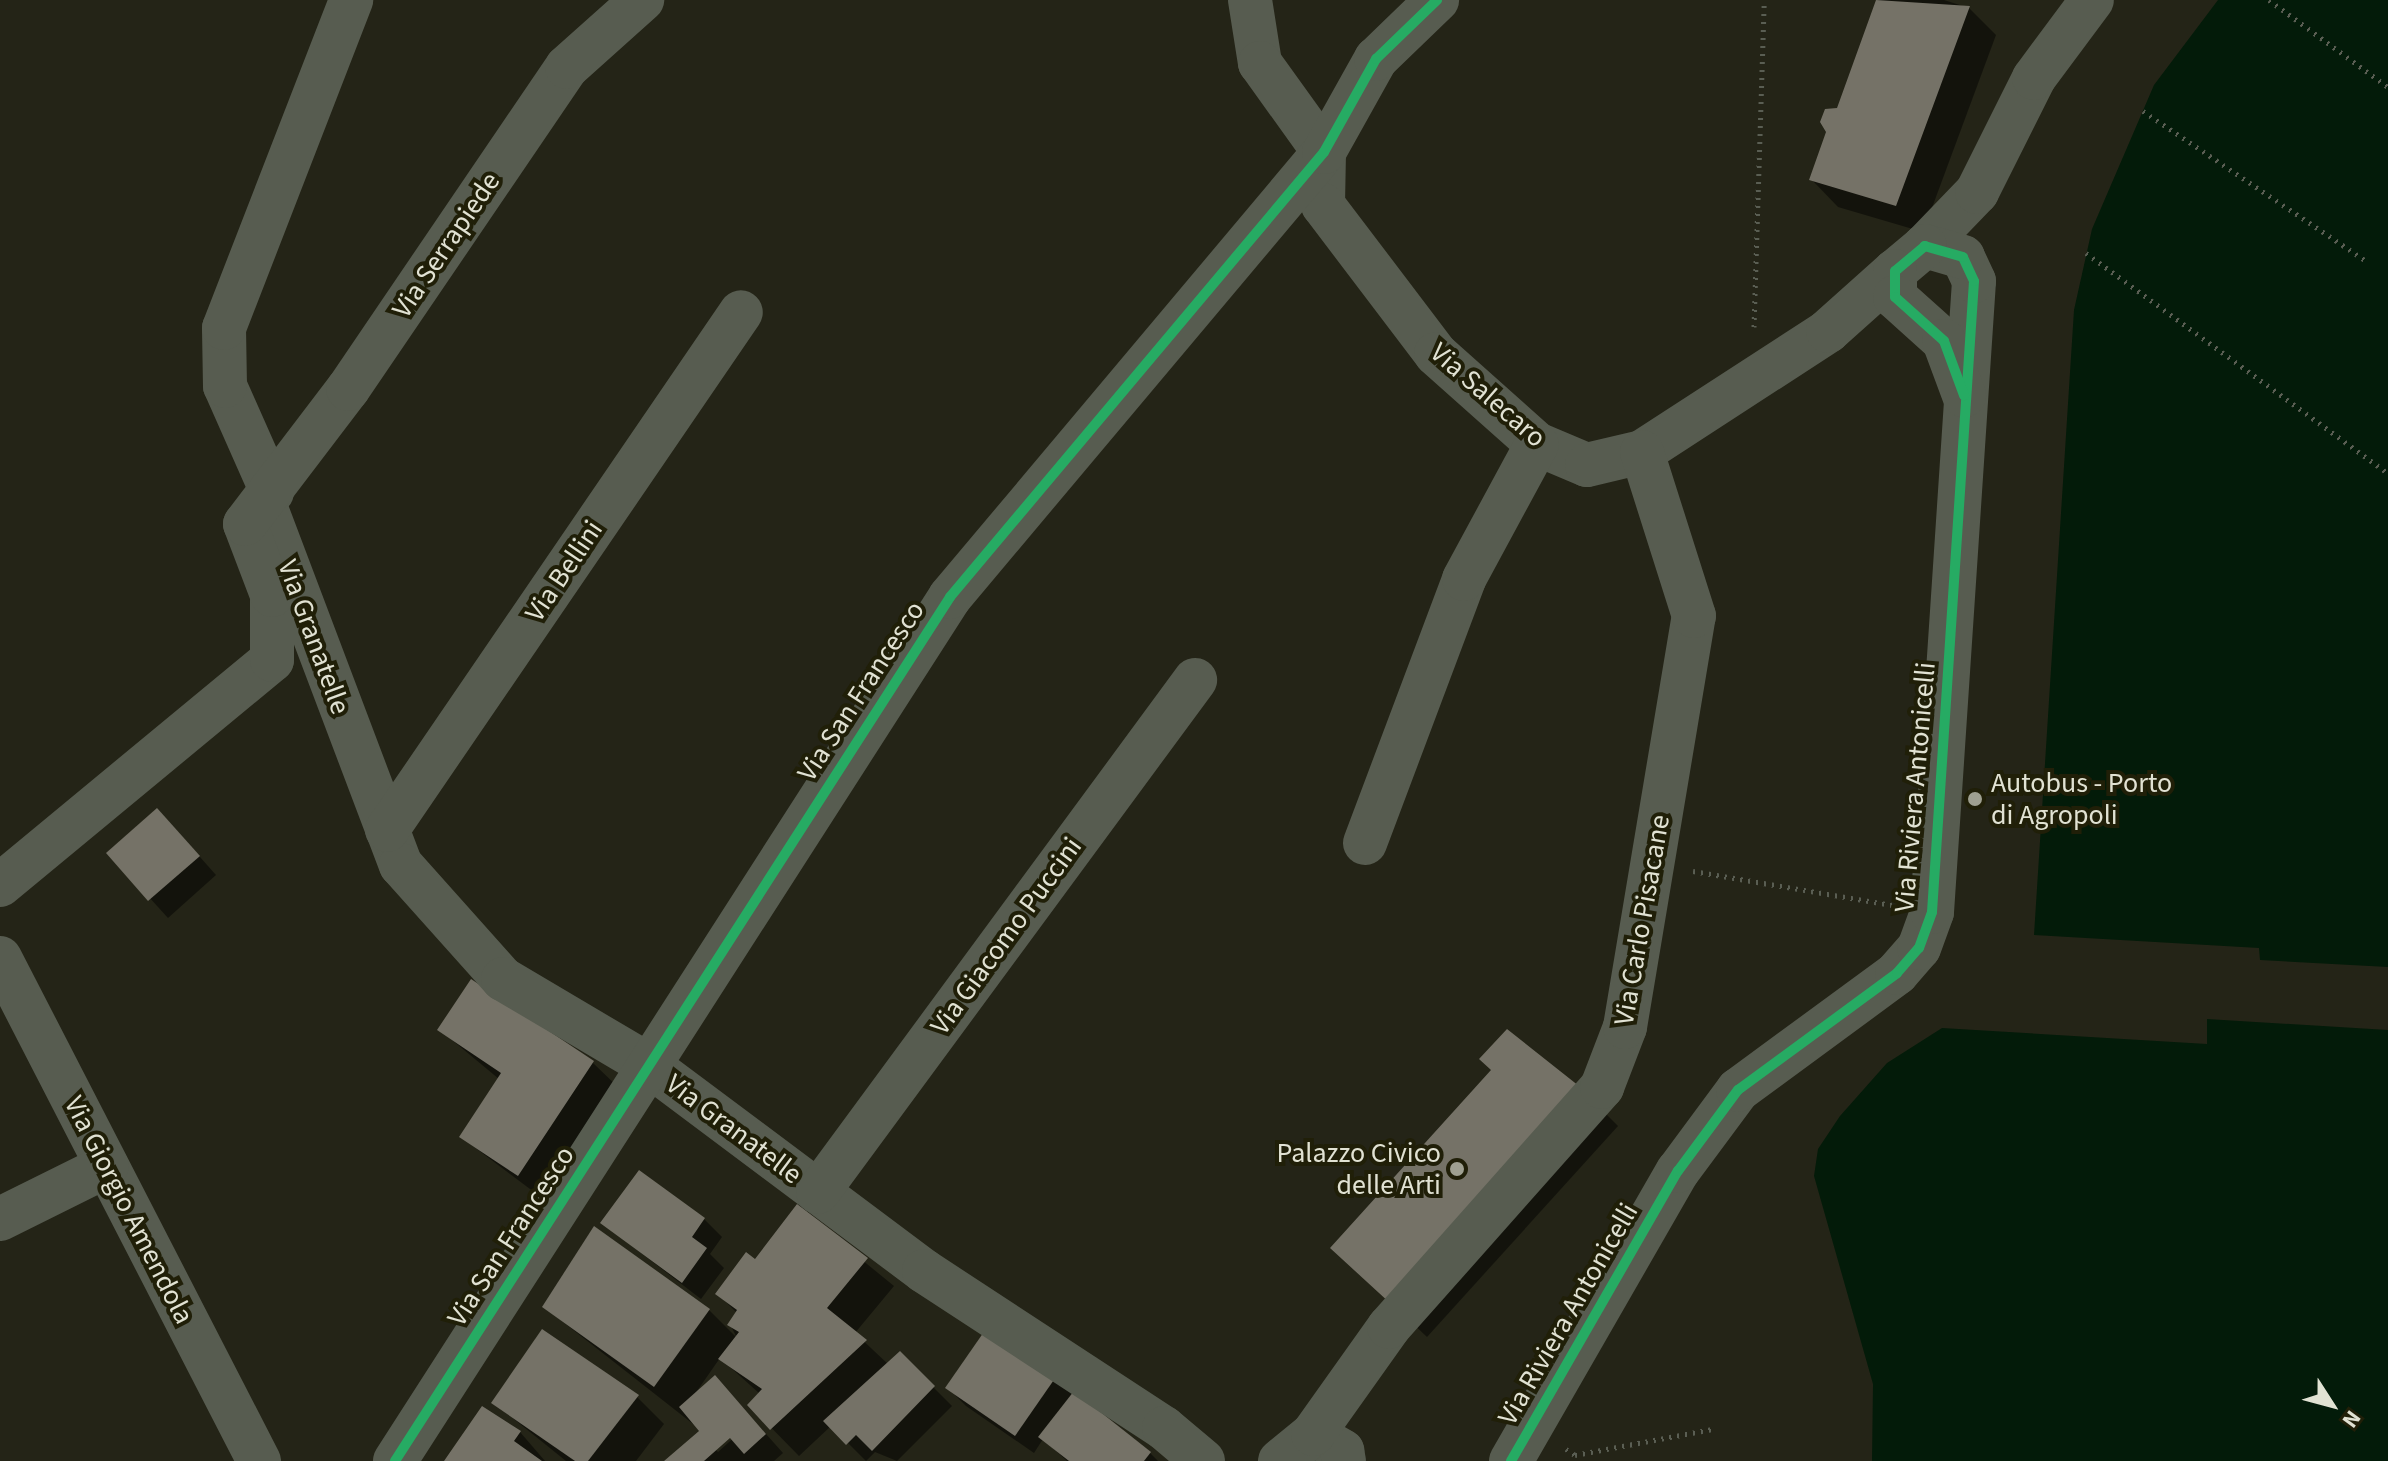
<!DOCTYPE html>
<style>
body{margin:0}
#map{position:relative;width:2388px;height:1461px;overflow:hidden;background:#242417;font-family:"Source Sans 3",sans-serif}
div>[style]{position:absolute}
.water>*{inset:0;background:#031b09}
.shadow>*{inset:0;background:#0007}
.building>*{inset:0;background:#757267}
.path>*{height:5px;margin-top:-2.5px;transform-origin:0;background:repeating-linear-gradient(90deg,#5a5e53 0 2px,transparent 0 8px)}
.minor>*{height:44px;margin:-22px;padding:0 22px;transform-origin:22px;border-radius:22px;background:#575c50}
.cycleway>*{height:10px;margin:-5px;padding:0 5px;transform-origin:5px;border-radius:5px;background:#26ab63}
.dots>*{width:22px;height:22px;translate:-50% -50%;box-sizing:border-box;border:4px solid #201f08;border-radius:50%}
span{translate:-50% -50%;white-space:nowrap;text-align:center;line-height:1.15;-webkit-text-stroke:8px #201f08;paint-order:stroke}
.street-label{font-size:28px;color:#e1e2d3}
.poi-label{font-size:28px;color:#e1e2d3}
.left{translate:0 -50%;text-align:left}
.right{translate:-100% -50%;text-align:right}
.north{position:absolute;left:2292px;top:1365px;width:80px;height:80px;-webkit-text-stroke:6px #201f08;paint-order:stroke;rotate:126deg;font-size:22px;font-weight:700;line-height:32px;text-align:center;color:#e1e2d3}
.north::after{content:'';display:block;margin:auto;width:28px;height:36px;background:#e1e2d3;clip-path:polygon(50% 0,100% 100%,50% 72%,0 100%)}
</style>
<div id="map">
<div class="water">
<div style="clip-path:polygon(2218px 0,2388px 0,2388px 967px,2260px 960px,2259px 948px,2034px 935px,2074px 310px,2092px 229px,2154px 85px)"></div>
<div style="clip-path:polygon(2207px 1019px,2388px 1030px,2388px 1461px,1872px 1461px,1873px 1384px,1814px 1176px,1818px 1149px,1840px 1116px,1887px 1063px,1942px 1028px,2207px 1044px)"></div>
</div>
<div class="shadow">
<div style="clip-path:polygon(1878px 0,1944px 0,1969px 8px,1996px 35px,1923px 232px,1838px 207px,1812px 180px)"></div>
<div style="clip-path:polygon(175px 829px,216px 875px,168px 918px,109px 853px)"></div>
<div style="clip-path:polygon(440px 1030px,593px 1063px,620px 1089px,546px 1201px,461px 1137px,499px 1079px)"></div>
<div style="clip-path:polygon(1583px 1091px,1618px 1126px,1427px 1337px,1333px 1248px)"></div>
<div style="clip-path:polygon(evenodd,797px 1207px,894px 1286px,855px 1333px,889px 1365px,900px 1354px,952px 1406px,897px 1461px,875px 1452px,866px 1461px,831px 1426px,799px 1456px,749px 1405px,760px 1394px,720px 1358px,697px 1391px,732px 1396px,783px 1453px,774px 1461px,667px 1461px,702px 1431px,544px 1307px,709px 1310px,737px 1338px,730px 1324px,737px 1313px,718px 1294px,755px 1261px,797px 1207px,737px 1430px,739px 1433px,718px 1452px,715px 1449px,737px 1430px)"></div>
<div style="clip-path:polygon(704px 1219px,722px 1237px,710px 1254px,724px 1268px,701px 1299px,602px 1223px)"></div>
<div style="clip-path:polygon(989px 1328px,1150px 1453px,1158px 1461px,1067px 1461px,1043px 1439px,1034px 1453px,966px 1406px,948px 1388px)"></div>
<div style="clip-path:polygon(637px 1397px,664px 1424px,636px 1461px,566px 1461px,494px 1403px)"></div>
<div style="clip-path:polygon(520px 1432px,545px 1461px,447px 1461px)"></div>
</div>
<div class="building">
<div style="clip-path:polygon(1876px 0,1970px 6px,1896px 206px,1809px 180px,1826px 132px,1820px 122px,1825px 109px,1837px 108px)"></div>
<div style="clip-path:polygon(157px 808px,200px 856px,148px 901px,106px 853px)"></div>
<div style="clip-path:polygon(471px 979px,594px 1061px,518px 1176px,459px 1137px,501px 1073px,437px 1030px)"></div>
<div style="clip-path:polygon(1507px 1029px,1584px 1090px,1391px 1304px,1330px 1248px,1491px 1070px,1479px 1059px)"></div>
<div style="clip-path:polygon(639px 1170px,705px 1218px,692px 1237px,707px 1248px,682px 1283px,600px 1223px)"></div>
<div style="clip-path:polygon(797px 1204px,868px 1258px,827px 1308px,867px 1340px,770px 1430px,747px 1405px,762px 1389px,718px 1359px,739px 1332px,727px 1325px,737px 1310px,715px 1294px,746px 1252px,755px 1259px)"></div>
<div style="clip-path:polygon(594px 1226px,710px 1309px,654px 1387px,542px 1307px)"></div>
<div style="clip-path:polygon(988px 1326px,1058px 1374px,1015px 1436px,945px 1388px)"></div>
<div style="clip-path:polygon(542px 1329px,639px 1395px,588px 1461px,575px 1461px,491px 1403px)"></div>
<div style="clip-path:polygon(900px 1351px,935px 1386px,872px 1451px,856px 1435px,846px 1445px,823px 1421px)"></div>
<div style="clip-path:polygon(715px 1375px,766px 1434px,744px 1454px,730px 1438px,704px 1461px,664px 1461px,699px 1431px,679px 1407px)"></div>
<div style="clip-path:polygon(1074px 1391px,1151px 1452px,1144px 1461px,1069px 1461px,1038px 1437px)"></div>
<div style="clip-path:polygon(482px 1406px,521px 1431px,514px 1441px,542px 1461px,444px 1461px)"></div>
</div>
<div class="path">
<div style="left:2269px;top:0;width:147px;rotate:36.2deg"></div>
<div style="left:2143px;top:111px;width:269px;rotate:33.9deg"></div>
<div style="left:2086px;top:253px;width:374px;rotate:36.1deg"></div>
<div style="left:1754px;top:327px;width:327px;rotate:-88.2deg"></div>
<div style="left:1693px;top:871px;width:202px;rotate:9.7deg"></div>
<div style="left:1566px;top:1449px;width:11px;rotate:34deg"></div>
<div style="left:1575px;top:1455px;width:140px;rotate:-10.7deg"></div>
</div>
<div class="minor">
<div style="left:1250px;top:0;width:64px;rotate:81deg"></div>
<div style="left:1260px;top:63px;width:110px;rotate:54.3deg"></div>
<div style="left:1324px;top:152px;width:53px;rotate:91.1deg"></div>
<div style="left:1323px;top:205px;width:187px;rotate:52.8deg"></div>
<div style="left:1436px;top:354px;width:135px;rotate:41.7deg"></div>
<div style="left:1537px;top:444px;width:54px;rotate:22.8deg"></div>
<div style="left:1587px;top:465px;width:57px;rotate:-13.3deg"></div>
<div style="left:1642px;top:452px;width:222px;rotate:-33deg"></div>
<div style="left:1828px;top:331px;width:90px;rotate:-41.8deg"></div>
<div style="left:1925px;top:246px;width:75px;rotate:-46.1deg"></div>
<div style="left:1977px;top:192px;width:127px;rotate:-63.4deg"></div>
<div style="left:2034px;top:78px;width:97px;rotate:-53.4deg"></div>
<div style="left:272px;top:492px;width:116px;rotate:-113.9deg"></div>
<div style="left:225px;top:386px;width:58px;rotate:-91deg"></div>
<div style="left:224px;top:328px;width:352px;rotate:-68.8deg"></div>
<div style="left:264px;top:503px;width:387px;rotate:69.3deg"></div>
<div style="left:401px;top:865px;width:153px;rotate:48.2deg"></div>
<div style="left:503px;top:979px;width:171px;rotate:30.6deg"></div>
<div style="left:650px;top:1066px;width:342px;rotate:36.8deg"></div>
<div style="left:924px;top:1271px;width:287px;rotate:33.2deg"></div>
<div style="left:1164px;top:1428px;width:51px;rotate:40.2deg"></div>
<div style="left:387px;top:830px;width:627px;rotate:-55.65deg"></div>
<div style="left:1365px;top:843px;width:282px;rotate:-69.4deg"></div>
<div style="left:1464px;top:579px;width:153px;rotate:-61.6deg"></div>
<div style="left:0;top:885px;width:353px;rotate:-39.6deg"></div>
<div style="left:272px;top:660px;width:65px;rotate:-90deg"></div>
<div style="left:272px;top:595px;width:76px;rotate:-110.8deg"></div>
<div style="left:245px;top:524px;width:170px;rotate:-52.7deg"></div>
<div style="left:348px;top:389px;width:389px;rotate:-55.8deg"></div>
<div style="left:567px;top:67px;width:101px;rotate:-41.8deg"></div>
<div style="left:0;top:958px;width:566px;rotate:62.76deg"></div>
<div style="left:818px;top:1192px;width:636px;rotate:-53.63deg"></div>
<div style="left:0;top:1219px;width:119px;rotate:-26.4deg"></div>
<div style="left:1313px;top:1434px;width:34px;rotate:30deg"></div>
<div style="left:1342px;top:1451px;width:10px;rotate:79deg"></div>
<div style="left:395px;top:1461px;width:1027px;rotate:-57.28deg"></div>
<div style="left:950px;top:597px;width:581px;rotate:-49.95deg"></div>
<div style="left:1324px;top:152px;width:107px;rotate:-60.8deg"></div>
<div style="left:1376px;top:59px;width:85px;rotate:-44deg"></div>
<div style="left:1280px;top:1461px;width:43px;rotate:-39.3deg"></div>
<div style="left:1313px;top:1434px;width:131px;rotate:-54.6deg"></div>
<div style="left:1389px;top:1327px;width:321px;rotate:-48.4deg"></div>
<div style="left:1602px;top:1087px;width:64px;rotate:-69deg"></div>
<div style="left:1625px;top:1027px;width:417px;rotate:-80.5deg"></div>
<div style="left:1694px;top:616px;width:172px;rotate:-107.6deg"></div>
<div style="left:1511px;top:1461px;width:335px;rotate:-60.1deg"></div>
<div style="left:1678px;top:1171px;width:101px;rotate:-53.5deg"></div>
<div style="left:1738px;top:1090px;width:197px;rotate:-36.3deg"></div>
<div style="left:1897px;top:973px;width:33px;rotate:-49deg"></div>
<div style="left:1919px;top:948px;width:38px;rotate:-70deg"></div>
<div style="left:1932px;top:912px;width:632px;rotate:-86.19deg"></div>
<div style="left:1974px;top:281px;width:26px;rotate:-115deg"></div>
<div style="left:1963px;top:257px;width:40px;rotate:-164deg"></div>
<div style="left:1925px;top:246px;width:39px;rotate:140deg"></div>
<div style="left:1895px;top:271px;width:26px;rotate:90deg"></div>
<div style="left:1895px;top:297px;width:66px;rotate:41.9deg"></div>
<div style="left:1944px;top:341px;width:58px;rotate:69.7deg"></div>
</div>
<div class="cycleway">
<div style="left:395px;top:1461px;width:1027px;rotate:-57.28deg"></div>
<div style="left:950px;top:597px;width:581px;rotate:-49.95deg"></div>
<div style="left:1324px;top:152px;width:107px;rotate:-60.8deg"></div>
<div style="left:1376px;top:59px;width:85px;rotate:-44deg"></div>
<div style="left:1511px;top:1461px;width:335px;rotate:-60.1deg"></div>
<div style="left:1678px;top:1171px;width:101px;rotate:-53.5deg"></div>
<div style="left:1738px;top:1090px;width:197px;rotate:-36.3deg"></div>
<div style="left:1897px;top:973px;width:33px;rotate:-49deg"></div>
<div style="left:1919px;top:948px;width:38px;rotate:-70deg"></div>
<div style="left:1932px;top:912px;width:632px;rotate:-86.19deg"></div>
<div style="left:1974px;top:281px;width:26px;rotate:-115deg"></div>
<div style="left:1963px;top:257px;width:40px;rotate:-164deg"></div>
<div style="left:1925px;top:246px;width:39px;rotate:140deg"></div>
<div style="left:1895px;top:271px;width:26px;rotate:90deg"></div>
<div style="left:1895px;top:297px;width:66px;rotate:41.9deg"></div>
<div style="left:1944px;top:341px;width:58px;rotate:69.7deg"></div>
</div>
<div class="dots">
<div style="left:1975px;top:799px;background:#9fa091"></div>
<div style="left:1457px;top:1169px;background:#9fa091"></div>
</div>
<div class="street-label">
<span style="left:446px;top:245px;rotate:-56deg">Via Serrapiede</span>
<span style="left:1488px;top:395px;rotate:41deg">Via Salecaro</span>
<span style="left:564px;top:571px;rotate:-56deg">Via Bellini</span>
<span style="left:314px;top:637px;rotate:70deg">Via Granatelle</span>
<span style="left:861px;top:691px;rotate:-57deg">Via San Francesco</span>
<span style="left:1915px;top:787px;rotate:-85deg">Via Riviera Antonicelli</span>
<span style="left:1642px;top:920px;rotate:-80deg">Via Carlo Pisacane</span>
<span style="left:1006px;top:936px;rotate:-54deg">Via Giacomo Puccini</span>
<span style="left:734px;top:1129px;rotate:37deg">Via Granatelle</span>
<span style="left:129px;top:1210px;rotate:63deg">Via Giorgio Amendola</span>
<span style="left:511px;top:1236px;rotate:-57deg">Via San Francesco</span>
<span style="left:1568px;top:1314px;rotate:-60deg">Via Riviera Antonicelli</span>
</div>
<div class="poi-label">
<span class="left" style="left:1991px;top:799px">Autobus - Porto<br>di Agropoli</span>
<span class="right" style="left:1441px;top:1169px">Palazzo Civico<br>delle Arti</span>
</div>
<div class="north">N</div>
</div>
